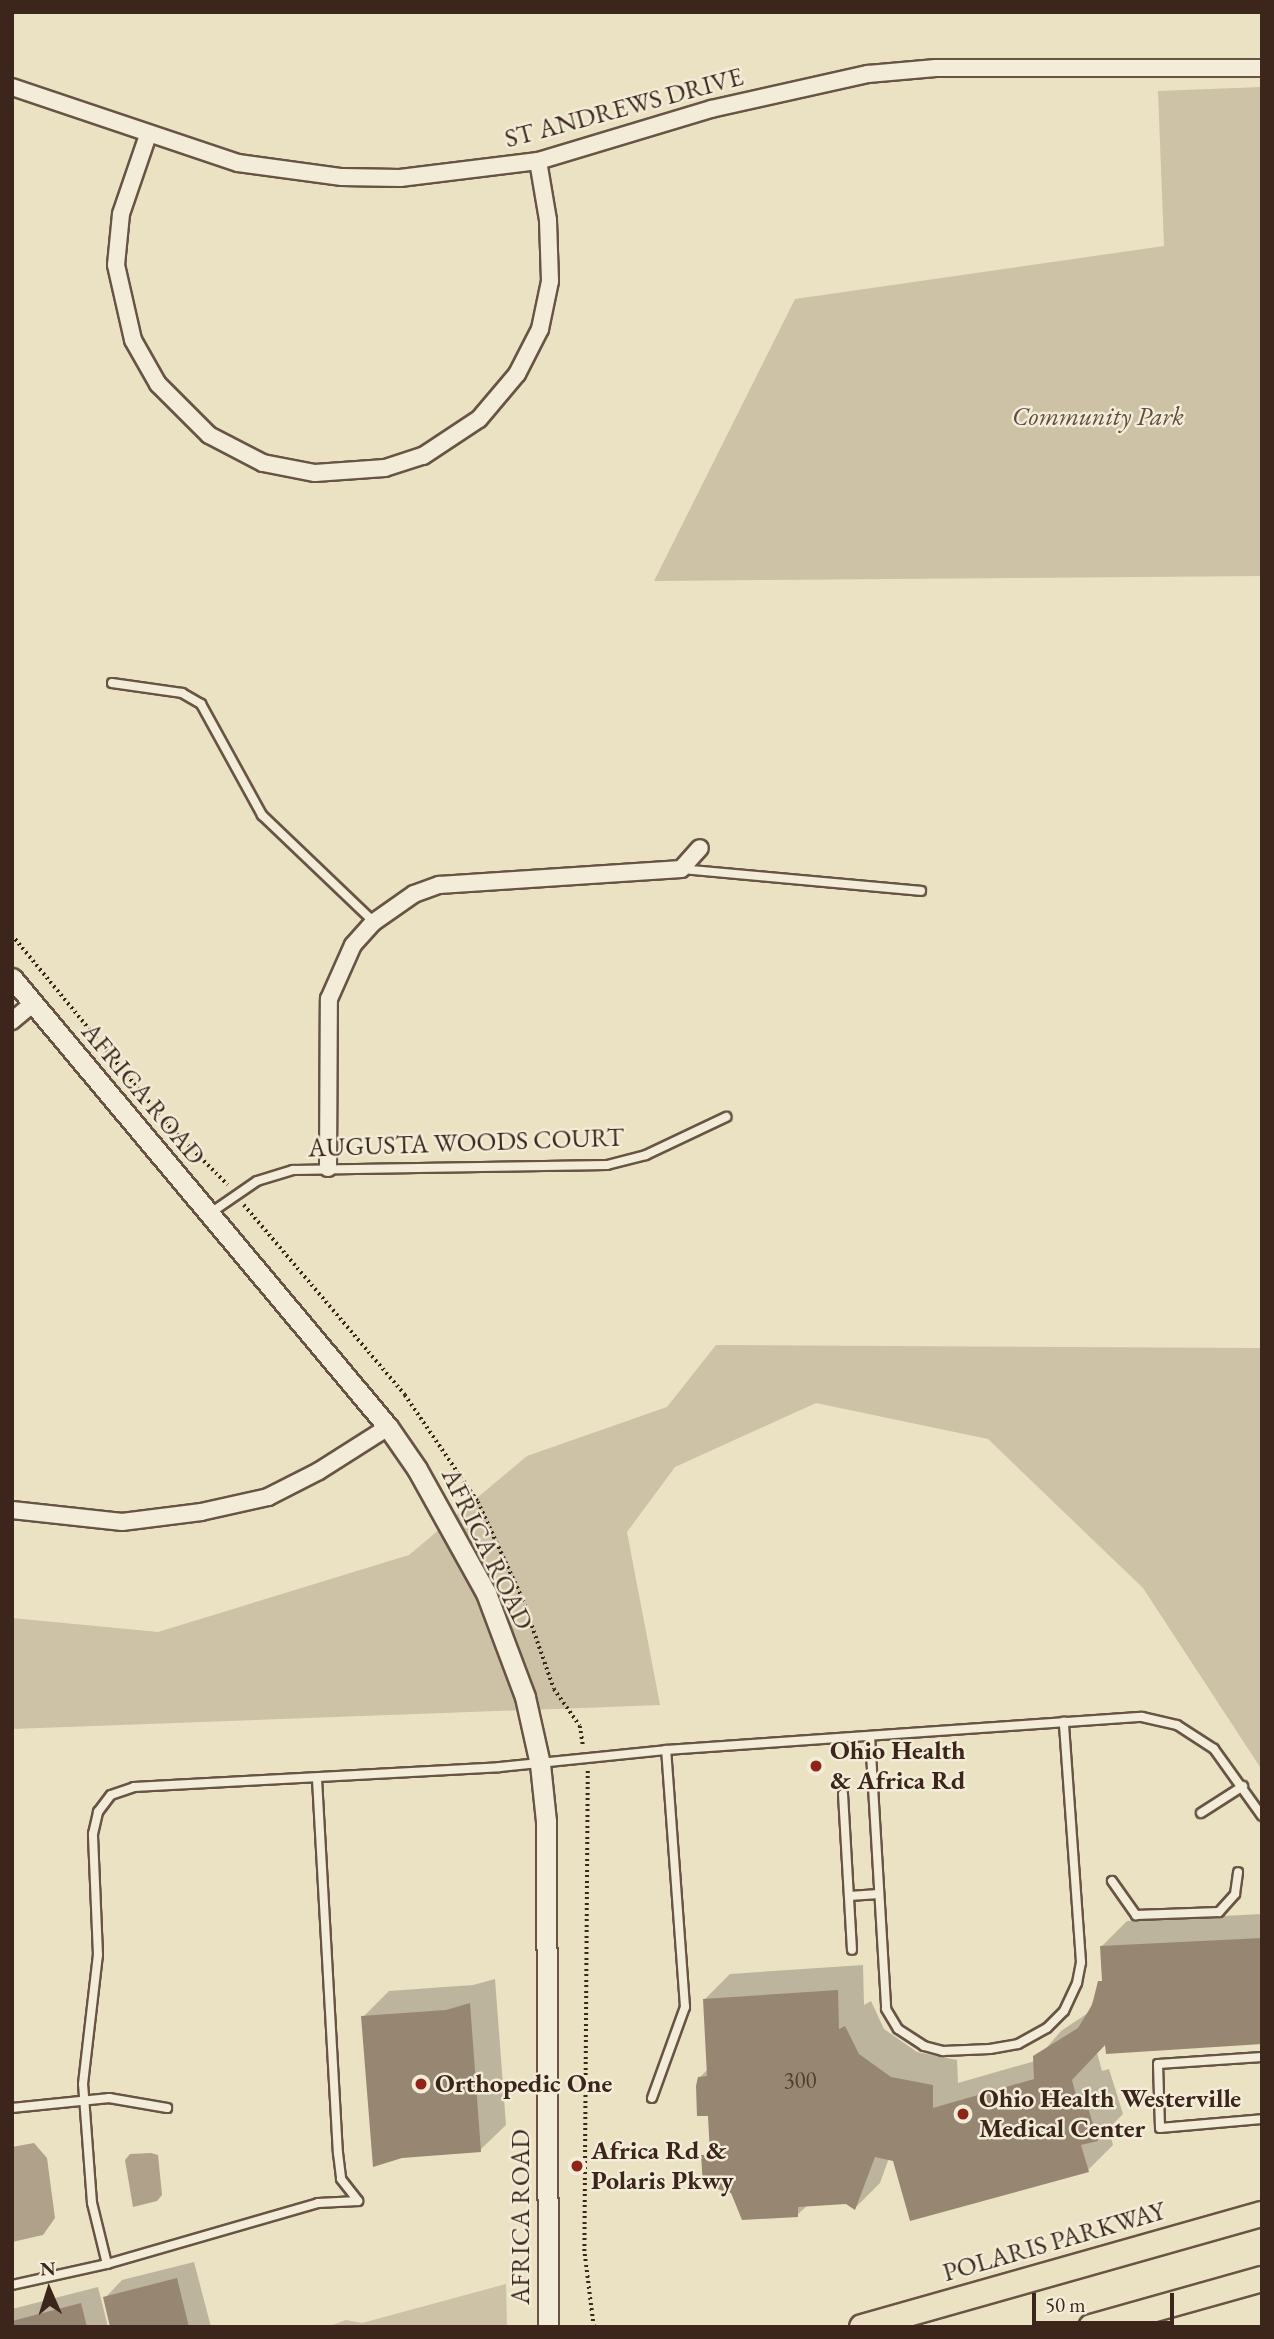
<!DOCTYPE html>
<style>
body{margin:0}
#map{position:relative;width:1274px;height:2339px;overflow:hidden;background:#ebe1c3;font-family:"EB Garamond",serif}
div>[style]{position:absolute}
.green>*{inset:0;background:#cdc1a6}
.water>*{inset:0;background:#b0a18a}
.shadow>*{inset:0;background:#0003}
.building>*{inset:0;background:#978772}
.path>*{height:3.5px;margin-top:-1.75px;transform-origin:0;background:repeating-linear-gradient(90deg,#3c251a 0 2px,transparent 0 5.5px)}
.roads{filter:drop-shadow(2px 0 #685444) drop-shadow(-2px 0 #685444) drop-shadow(0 2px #685444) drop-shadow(0 -2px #685444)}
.service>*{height:8px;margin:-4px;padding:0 4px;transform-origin:4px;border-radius:4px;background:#f2ecd8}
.minor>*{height:16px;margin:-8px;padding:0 8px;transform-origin:8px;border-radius:8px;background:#f2ecd8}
.tertiary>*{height:19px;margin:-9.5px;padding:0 9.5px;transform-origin:9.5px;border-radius:9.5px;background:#f2ecd8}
.primary>*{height:24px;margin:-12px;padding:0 12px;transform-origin:12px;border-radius:12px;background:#ebe1c3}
.dots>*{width:19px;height:19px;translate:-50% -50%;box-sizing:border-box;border:4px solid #f2ecd8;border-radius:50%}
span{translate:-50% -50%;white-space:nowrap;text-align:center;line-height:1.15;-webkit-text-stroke:5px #f2ecd8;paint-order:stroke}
.number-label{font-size:23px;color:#533e30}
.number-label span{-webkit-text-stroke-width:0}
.street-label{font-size:26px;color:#3c251a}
.park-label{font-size:26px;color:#604c3d;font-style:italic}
.poi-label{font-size:26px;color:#3c251a;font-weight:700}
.left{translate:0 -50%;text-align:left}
.frame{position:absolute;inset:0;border:14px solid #3c251a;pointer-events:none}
.north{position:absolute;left:14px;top:2255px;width:70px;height:70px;-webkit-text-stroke:5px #f2ecd8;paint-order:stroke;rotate:357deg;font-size:19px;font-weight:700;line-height:28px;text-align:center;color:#3c251a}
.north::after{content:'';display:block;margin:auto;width:24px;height:32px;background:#3c251a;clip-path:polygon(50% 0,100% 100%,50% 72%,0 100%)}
.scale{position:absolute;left:1032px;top:2293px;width:142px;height:32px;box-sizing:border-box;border:4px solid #3c251a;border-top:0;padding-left:9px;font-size:21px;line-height:24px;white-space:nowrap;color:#3c251a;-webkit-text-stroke:5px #f2ecd8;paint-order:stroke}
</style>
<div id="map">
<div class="green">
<div style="clip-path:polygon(1262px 87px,1262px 576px,654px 581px,795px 299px,1164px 246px,1158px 91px)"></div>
<div style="clip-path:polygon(716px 1345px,1262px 1348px,1262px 1770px,1143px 1588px,988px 1439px,816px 1403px,675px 1467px,627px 1532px,660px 1705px,12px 1729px,12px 1618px,158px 1632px,409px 1555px,527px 1456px,667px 1407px)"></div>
<div style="clip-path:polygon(506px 2284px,507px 2327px,327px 2327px,346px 2320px,362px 2323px)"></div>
</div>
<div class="water">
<div style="clip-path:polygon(34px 2143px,47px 2158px,55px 2218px,43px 2235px,12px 2242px,12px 2147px)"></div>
<div style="clip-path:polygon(151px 2153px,158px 2155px,162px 2195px,157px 2201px,133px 2207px,125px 2160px,130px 2154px)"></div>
</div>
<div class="shadow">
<div style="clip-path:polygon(1262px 1914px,1262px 2042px,1107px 2043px,1097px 2053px,1102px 2071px,1109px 2069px,1123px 2114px,1109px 2128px,1113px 2145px,1088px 2170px,889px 2158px,880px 2183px,855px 2208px,846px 2202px,808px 2205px,797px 2215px,733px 2192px,703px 2156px,711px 2148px,709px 2114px,699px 2078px,708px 2069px,704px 2000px,730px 1974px,863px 1965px,864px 2005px,871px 2001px,884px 2029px,917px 2052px,957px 2060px,958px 2083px,1035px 2061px,1061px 2031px,1088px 2013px,1103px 1978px,1101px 1947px,1127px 1921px)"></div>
<div style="clip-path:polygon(495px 1979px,506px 2125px,480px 2150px,363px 2017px,389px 1991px,473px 1985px)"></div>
<div style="clip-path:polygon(194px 2262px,211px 2327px,112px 2327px,105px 2298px,122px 2280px)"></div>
<div style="clip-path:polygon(98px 2287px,108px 2327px,12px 2327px,12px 2309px)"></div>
</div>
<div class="building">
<div style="clip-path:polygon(1262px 1938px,1262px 2044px,1106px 2054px,1105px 2045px,1072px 2080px,1076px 2095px,1084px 2094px,1098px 2141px,1081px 2145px,1089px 2172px,910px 2221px,893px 2161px,875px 2157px,855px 2210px,846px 2204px,798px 2207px,798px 2217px,742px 2220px,731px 2193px,703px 2185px,701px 2155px,710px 2155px,708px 2116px,697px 2116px,696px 2086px,698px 2077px,707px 2076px,703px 1999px,838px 1990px,839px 2029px,845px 2026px,859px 2054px,891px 2077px,933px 2085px,933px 2108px,1034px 2079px,1033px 2056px,1078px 2028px,1092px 2005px,1098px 1981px,1102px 1981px,1100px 1946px)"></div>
<div style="clip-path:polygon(470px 2003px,481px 2152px,402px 2158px,373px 2167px,361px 2016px,446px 2010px)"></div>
<div style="clip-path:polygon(177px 2278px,189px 2327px,110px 2327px,103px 2297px)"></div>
<div style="clip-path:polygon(81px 2303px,87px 2327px,12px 2327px,12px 2321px)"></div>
</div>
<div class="path">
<div style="left:12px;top:935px;width:247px;rotate:50.6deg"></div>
<div style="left:169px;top:1126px;width:83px;rotate:45deg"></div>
<div style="left:244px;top:1205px;width:249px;rotate:49.7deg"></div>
<div style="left:405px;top:1395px;width:130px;rotate:55.7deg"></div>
<div style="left:478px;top:1502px;width:108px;rotate:65.3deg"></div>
<div style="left:523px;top:1600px;width:94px;rotate:70.8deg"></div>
<div style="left:554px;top:1689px;width:45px;rotate:54.9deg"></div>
<div style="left:580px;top:1726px;width:20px;rotate:81deg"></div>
<div style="left:588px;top:1771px;width:483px;rotate:90.4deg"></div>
<div style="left:585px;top:2254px;width:74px;rotate:83deg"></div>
</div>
<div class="roads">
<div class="service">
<div style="left:112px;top:683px;width:71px;rotate:8.1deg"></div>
<div style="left:182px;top:693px;width:22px;rotate:30deg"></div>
<div style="left:201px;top:704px;width:127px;rotate:61.2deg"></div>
<div style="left:262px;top:815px;width:155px;rotate:43.7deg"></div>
<div style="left:681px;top:869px;width:241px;rotate:5.2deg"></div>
<div style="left:209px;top:1214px;width:58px;rotate:-34.5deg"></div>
<div style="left:257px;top:1181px;width:38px;rotate:-17deg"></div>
<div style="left:293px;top:1170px;width:314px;rotate:-0.9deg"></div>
<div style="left:607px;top:1165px;width:40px;rotate:-14.4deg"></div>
<div style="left:646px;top:1155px;width:89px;rotate:-25.4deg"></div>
<div style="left:870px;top:1736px;width:273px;rotate:86.6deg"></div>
<div style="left:886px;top:2009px;width:23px;rotate:59deg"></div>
<div style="left:898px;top:2029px;width:31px;rotate:33deg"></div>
<div style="left:924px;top:2046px;width:20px;rotate:15deg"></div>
<div style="left:943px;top:2051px;width:47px;rotate:-2.4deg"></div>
<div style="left:990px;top:2049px;width:28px;rotate:-10deg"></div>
<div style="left:1018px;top:2044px;width:33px;rotate:-29deg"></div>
<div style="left:1047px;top:2028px;width:24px;rotate:-45deg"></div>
<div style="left:1064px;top:2011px;width:31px;rotate:-65deg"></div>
<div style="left:1077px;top:1983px;width:21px;rotate:-79deg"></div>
<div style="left:1081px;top:1962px;width:241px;rotate:-94.1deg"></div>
<div style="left:317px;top:1779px;width:375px;rotate:86.8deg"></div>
<div style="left:338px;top:2153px;width:26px;rotate:83deg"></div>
<div style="left:341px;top:2179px;width:28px;rotate:52deg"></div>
<div style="left:843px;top:1794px;width:156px;rotate:86.7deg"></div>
<div style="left:1201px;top:1813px;width:50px;rotate:-32.7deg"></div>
<div style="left:1112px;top:1881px;width:42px;rotate:54.8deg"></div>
<div style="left:1136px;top:1915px;width:83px;rotate:-2.1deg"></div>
<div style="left:1219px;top:1912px;width:24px;rotate:-48deg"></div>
<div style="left:1235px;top:1894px;width:22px;rotate:-82deg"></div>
<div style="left:849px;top:1896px;width:30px;rotate:-4deg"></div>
<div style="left:1262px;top:2057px;width:104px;rotate:176.1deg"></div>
<div style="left:1158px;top:2064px;width:64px;rotate:88.2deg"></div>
<div style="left:1160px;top:2128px;width:102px;rotate:-5deg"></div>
<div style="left:652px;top:2098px;width:97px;rotate:-70.1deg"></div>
<div style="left:685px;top:2007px;width:258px;rotate:-94.2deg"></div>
<div style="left:12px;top:2108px;width:98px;rotate:-5.9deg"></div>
<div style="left:109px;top:2098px;width:59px;rotate:9.8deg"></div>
<div style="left:107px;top:2264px;width:63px;rotate:-103.8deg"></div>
<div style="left:92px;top:2203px;width:119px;rotate:-94.3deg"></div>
<div style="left:83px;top:2084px;width:130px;rotate:-83.4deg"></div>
<div style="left:98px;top:1955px;width:121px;rotate:-92.4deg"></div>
<div style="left:93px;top:1834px;width:23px;rotate:-77deg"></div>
<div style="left:98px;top:1812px;width:21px;rotate:-53deg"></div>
<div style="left:111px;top:1795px;width:24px;rotate:-19deg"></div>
<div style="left:134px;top:1787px;width:366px;rotate:-3.1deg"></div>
<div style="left:499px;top:1767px;width:168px;rotate:-5.8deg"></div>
<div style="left:666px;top:1750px;width:477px;rotate:-4deg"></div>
<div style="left:1142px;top:1717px;width:36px;rotate:13deg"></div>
<div style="left:1177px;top:1725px;width:44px;rotate:33deg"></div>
<div style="left:1214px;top:1749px;width:82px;rotate:54.4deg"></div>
<div style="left:12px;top:2285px;width:97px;rotate:-12.5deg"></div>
<div style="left:107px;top:2264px;width:220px;rotate:-16.1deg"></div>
<div style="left:318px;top:2203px;width:40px;rotate:-2.9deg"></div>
</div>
<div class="minor">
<div style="left:12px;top:87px;width:238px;rotate:18.6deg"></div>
<div style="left:238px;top:163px;width:105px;rotate:7.7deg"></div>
<div style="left:342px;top:177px;width:58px;rotate:1deg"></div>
<div style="left:400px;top:178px;width:139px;rotate:-7deg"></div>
<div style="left:538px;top:161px;width:181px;rotate:-16.7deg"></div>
<div style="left:711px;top:109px;width:161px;rotate:-12.6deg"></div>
<div style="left:868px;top:74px;width:68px;rotate:-5deg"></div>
<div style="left:936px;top:68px;width:326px"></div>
<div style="left:148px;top:135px;width:83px;rotate:108.9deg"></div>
<div style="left:121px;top:214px;width:51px;rotate:95.6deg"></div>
<div style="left:116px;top:265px;width:77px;rotate:77.2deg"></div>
<div style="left:133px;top:340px;width:51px;rotate:60.4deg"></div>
<div style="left:158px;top:384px;width:72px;rotate:45deg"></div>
<div style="left:209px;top:435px;width:61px;rotate:27.4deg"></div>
<div style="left:263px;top:463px;width:53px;rotate:10.9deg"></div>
<div style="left:315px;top:473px;width:70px;rotate:-4.1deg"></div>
<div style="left:385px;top:468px;width:40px;rotate:-18deg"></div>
<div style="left:423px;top:456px;width:67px;rotate:-33.5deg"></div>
<div style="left:479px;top:419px;width:59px;rotate:-49.8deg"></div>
<div style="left:517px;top:374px;width:51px;rotate:-62.9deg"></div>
<div style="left:540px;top:329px;width:49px;rotate:-78.2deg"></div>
<div style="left:550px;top:281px;width:61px;rotate:-91.9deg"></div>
<div style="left:548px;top:220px;width:60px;rotate:-99.6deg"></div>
<div style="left:12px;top:1021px;width:26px;rotate:-40deg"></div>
<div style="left:328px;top:1168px;width:169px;rotate:-89.7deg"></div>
<div style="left:329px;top:999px;width:59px;rotate:-66deg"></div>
<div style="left:353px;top:945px;width:31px;rotate:-48deg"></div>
<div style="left:374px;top:922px;width:49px;rotate:-35deg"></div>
<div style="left:414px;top:894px;width:27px;rotate:-20deg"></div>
<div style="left:439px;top:885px;width:243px;rotate:-3.8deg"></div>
<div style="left:681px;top:869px;width:28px;rotate:-48deg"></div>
<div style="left:12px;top:1510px;width:111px;rotate:6.2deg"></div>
<div style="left:122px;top:1522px;width:80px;rotate:-7.2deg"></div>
<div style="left:201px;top:1512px;width:69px;rotate:-12.6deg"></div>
<div style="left:268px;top:1497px;width:57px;rotate:-27deg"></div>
<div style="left:319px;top:1471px;width:82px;rotate:-32.5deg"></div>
</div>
<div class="tertiary">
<div style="left:12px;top:978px;width:586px;rotate:50.06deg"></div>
<div style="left:388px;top:1427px;width:51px;rotate:55.4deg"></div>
<div style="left:417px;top:1469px;width:142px;rotate:60.9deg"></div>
<div style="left:486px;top:1593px;width:111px;rotate:69.4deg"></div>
<div style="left:525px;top:1697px;width:69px;rotate:77.4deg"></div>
<div style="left:540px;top:1764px;width:57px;rotate:84deg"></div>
<div style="left:546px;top:1821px;width:506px;rotate:89.77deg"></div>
</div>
<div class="primary">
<div style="left:862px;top:2327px;width:416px;rotate:-15.8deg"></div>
<div style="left:1091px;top:2327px;width:178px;rotate:-15.7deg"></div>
</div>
</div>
<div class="dots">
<div style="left:816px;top:1766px;background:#8f2418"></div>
<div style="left:421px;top:2084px;background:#8f2418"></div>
<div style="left:963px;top:2114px;background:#8f2418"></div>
<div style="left:577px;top:2166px;background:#8f2418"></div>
</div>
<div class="number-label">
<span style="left:800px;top:2080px">300</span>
</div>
<div class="street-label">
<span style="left:624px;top:108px;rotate:-15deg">ST ANDREWS DRIVE</span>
<span style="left:143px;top:1094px;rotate:50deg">AFRICA ROAD</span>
<span style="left:466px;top:1143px;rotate:-2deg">AUGUSTA WOODS COURT</span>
<span style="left:487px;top:1549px;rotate:64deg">AFRICA ROAD</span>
<span style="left:521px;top:2217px;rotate:-90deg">AFRICA ROAD</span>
<span style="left:1054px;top:2242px;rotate:-16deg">POLARIS PARKWAY</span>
</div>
<div class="park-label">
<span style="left:1098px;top:417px">Community Park</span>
</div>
<div class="poi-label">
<span class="left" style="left:830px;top:1766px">Ohio Health<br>&amp; Africa Rd</span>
<span class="left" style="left:435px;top:2084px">Orthopedic One</span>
<span class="left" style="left:979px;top:2114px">Ohio Health Westerville<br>Medical Center</span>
<span class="left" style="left:591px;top:2166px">Africa Rd &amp;<br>Polaris Pkwy</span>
</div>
<div class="frame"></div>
<div class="north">N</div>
<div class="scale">50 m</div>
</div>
